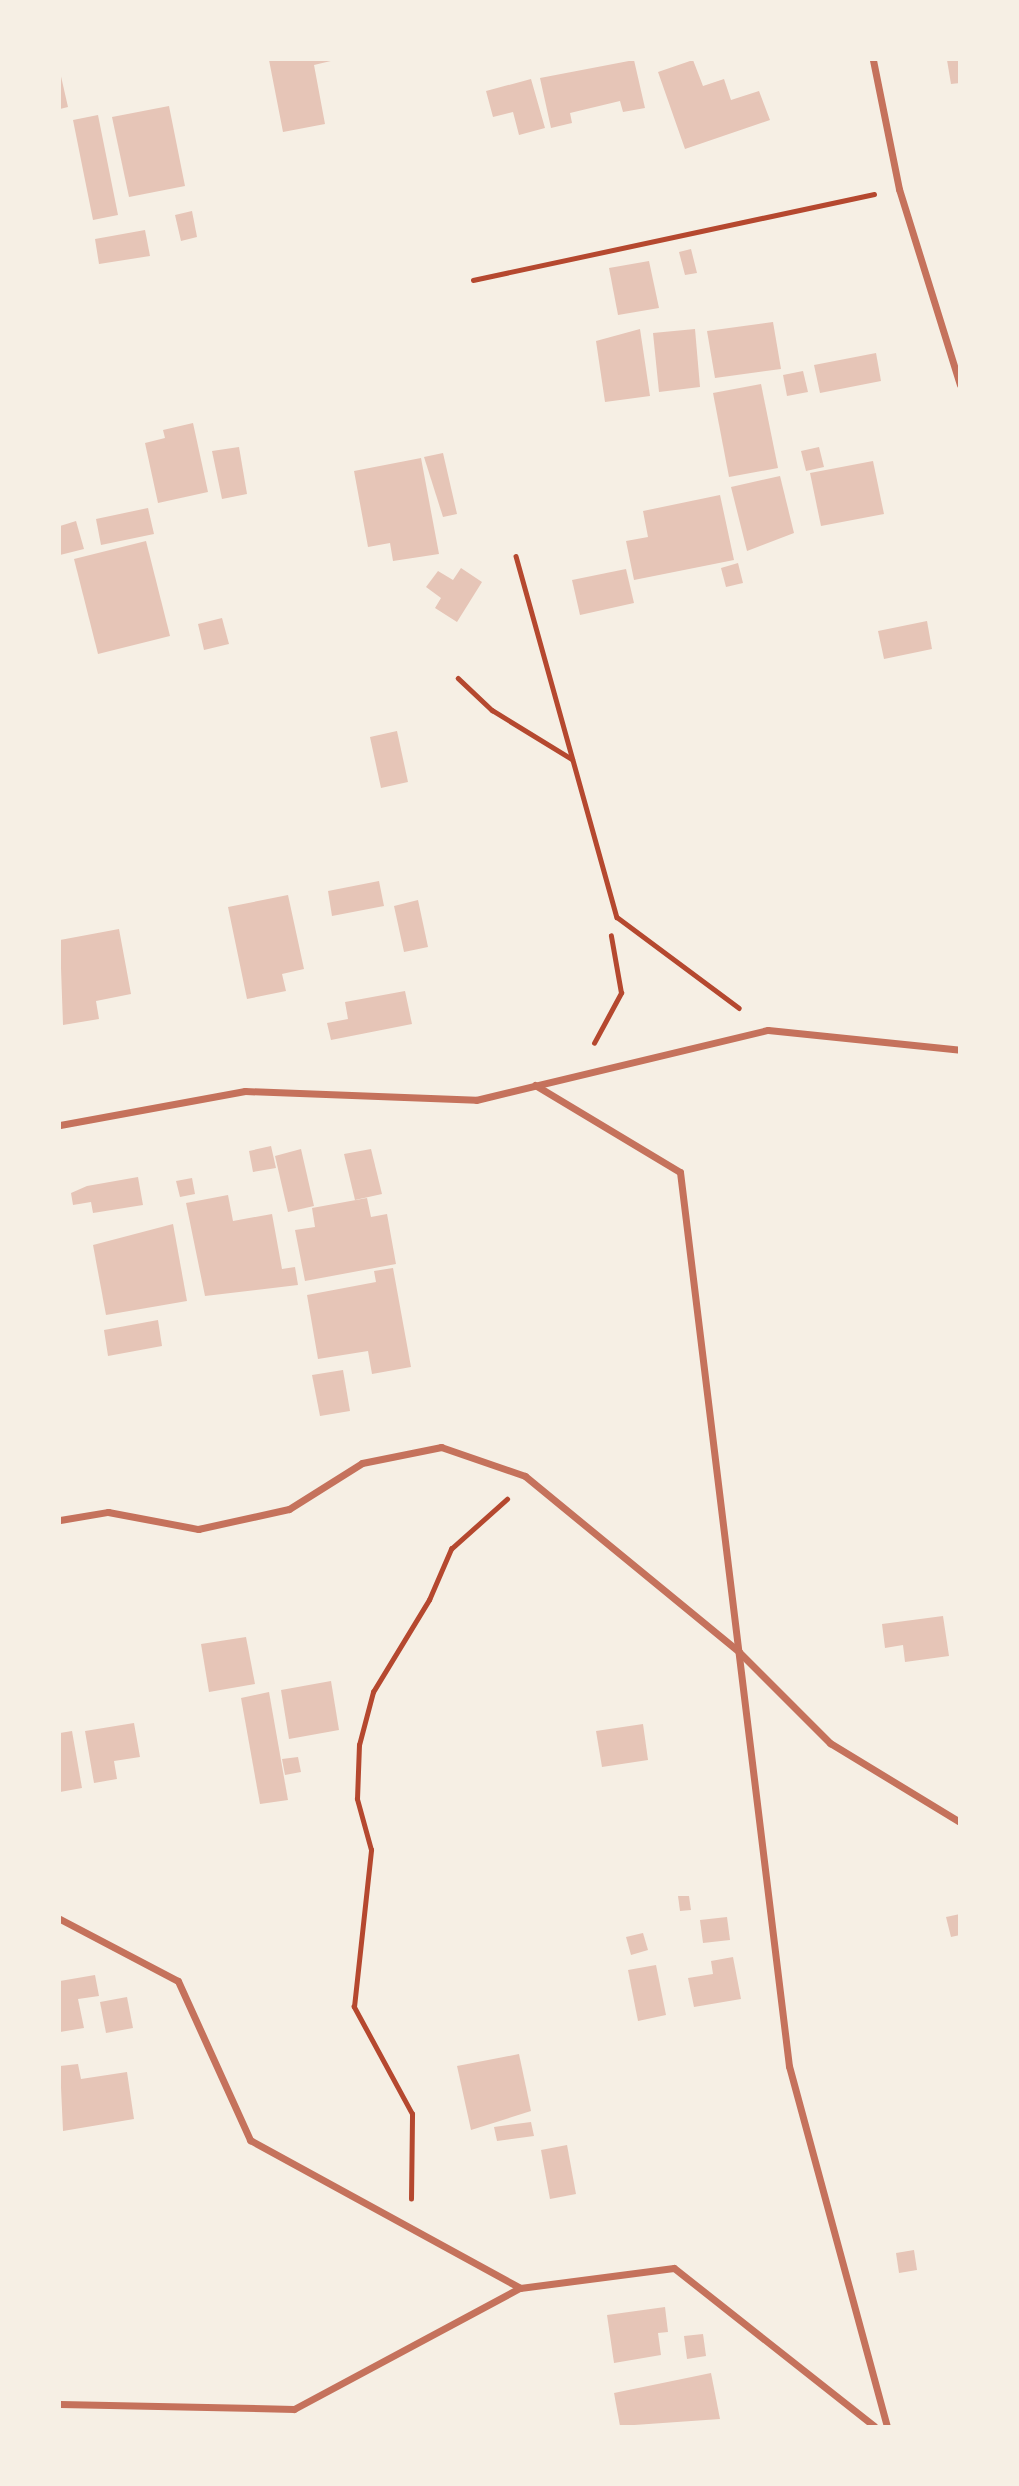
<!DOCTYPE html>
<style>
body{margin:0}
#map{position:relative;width:1019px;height:2486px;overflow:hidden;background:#f6efe4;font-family:"Work Sans",sans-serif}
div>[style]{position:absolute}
.building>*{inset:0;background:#e6c5b7}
.path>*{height:4.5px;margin:-2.25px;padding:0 2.25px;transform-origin:2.25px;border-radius:2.25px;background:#b5482f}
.minor>*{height:7px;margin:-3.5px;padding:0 3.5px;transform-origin:3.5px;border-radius:3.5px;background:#c5725c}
span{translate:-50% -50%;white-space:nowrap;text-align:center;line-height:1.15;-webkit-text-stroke:6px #f6efe4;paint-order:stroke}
.frame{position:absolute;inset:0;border:61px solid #f6efe4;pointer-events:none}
</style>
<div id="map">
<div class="building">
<div style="clip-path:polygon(269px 60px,335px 60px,314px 65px,325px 124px,283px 132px)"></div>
<div style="clip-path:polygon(634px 60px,645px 108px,623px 112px,620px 101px,570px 113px,572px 123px,551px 128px,540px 78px)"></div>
<div style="clip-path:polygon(693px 60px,703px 86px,724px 79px,731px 100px,759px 91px,770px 120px,685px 149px,658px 72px)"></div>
<div style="clip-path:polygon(947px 60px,960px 60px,960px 83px,951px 84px)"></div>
<div style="clip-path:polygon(60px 72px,68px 107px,60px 109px)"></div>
<div style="clip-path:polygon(531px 79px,545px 128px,519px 135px,513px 112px,493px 117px,486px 91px)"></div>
<div style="clip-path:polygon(169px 106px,185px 186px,129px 197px,112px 117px)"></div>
<div style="clip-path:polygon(98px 115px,118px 215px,93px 220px,73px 120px)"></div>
<div style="clip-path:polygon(192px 211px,197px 237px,181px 241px,175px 215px)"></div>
<div style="clip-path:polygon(145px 230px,150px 256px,99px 264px,95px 239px)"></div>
<div style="clip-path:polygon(691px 249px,697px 273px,685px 275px,679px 252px)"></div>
<div style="clip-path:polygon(649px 261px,659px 308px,618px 315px,609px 268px)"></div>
<div style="clip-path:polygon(773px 322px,781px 369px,715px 378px,707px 331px)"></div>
<div style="clip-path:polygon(640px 329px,650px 396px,605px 402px,596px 341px)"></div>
<div style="clip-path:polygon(695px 329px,700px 387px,659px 392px,653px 333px)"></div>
<div style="clip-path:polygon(876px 353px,881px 381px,820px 393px,814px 365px)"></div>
<div style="clip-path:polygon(803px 371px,808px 392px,787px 396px,783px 375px)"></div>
<div style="clip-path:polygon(761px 384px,778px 468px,729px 477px,713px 393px)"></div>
<div style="clip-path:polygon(193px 423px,208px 492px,158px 503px,145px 443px,165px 438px,163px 430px)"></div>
<div style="clip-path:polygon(239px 447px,247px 494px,222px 499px,212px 451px)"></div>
<div style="clip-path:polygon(819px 447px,824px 467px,806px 471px,801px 451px)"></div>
<div style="clip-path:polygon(443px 453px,457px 514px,443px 517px,424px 457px)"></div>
<div style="clip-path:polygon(421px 458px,439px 554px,393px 561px,390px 543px,368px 547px,354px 471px)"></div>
<div style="clip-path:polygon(873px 461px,884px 514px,821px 526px,810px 473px)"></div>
<div style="clip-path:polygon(780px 476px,794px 533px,747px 551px,731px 487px)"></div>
<div style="clip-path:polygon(720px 495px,734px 560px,634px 580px,626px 541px,648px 537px,643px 511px)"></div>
<div style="clip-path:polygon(148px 508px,154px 534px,101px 545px,96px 519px)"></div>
<div style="clip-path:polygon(76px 521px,84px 549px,60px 555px,60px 526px)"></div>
<div style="clip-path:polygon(146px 541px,170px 636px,98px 654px,74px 559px)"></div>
<div style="clip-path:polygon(738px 563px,743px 583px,726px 587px,721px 568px)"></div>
<div style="clip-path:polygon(461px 568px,482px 582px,457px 622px,435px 608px,441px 598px,426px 587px,438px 571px,453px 580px)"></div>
<div style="clip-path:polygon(626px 569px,634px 603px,580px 615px,572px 580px)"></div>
<div style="clip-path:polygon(222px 618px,229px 644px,204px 650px,198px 624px)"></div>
<div style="clip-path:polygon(927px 621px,932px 649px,884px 659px,878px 631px)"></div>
<div style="clip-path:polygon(397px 731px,408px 782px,381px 788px,370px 737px)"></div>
<div style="clip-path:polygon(379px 881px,384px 906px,332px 916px,328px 891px)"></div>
<div style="clip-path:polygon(288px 895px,304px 969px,282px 974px,286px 991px,247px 999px,228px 907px)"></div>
<div style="clip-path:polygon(418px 900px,428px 947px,404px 952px,394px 906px)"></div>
<div style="clip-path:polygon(119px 929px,131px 994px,96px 1001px,99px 1019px,63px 1025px,60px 940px)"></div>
<div style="clip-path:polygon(405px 991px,412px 1024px,331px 1040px,327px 1023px,348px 1019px,345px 1002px)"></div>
<div style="clip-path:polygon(271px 1146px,276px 1168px,253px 1172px,249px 1151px)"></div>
<div style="clip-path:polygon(301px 1149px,314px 1206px,288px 1212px,275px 1156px)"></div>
<div style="clip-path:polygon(371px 1149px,382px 1194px,355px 1200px,344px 1154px)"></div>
<div style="clip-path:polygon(138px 1177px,143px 1205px,93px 1213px,91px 1202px,73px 1205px,71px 1193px,87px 1186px)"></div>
<div style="clip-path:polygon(192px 1178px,195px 1194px,180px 1197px,176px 1181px)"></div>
<div style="clip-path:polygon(228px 1195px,233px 1221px,272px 1214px,282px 1269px,295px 1267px,298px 1285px,205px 1296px,186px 1203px)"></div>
<div style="clip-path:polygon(367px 1198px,371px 1217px,387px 1214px,396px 1264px,305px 1281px,295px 1230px,315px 1227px,312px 1208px)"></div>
<div style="clip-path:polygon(173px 1224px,187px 1301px,106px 1315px,93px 1245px)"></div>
<div style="clip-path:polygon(393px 1268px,411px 1367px,372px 1374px,368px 1351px,318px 1359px,307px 1295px,376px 1282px,374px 1271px)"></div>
<div style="clip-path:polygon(158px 1320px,162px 1346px,108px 1356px,104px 1330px)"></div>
<div style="clip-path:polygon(343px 1370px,350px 1411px,320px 1416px,312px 1375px)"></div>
<div style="clip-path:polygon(943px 1616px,949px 1656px,905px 1662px,903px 1645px,885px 1648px,882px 1624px)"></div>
<div style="clip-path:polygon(246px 1637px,255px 1684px,209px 1692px,201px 1644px)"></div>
<div style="clip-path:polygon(331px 1681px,339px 1730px,289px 1739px,281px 1690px)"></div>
<div style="clip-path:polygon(269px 1692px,288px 1800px,260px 1804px,241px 1698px)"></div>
<div style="clip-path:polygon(134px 1723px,140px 1757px,114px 1761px,117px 1779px,94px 1783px,85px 1731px)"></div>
<div style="clip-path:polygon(643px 1724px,648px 1760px,602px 1767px,596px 1731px)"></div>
<div style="clip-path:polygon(72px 1731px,82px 1788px,60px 1792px,60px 1733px)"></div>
<div style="clip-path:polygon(298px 1757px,301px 1772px,285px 1775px,282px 1759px)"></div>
<div style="clip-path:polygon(678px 1896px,689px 1896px,691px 1910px,680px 1911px)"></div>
<div style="clip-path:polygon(960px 1914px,960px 1935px,951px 1937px,946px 1917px)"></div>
<div style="clip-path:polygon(727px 1917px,730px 1940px,703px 1943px,700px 1920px)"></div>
<div style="clip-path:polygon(643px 1933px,648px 1950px,631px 1955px,626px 1937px)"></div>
<div style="clip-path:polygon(733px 1957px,741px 1999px,694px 2007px,688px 1978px,713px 1974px,711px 1961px)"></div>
<div style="clip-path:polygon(656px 1965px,666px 2015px,638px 2021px,628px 1970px)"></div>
<div style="clip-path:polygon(95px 1975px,99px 1996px,78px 1999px,84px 2028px,60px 2032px,60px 1981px)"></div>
<div style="clip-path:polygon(127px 1997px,133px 2028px,106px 2033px,100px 2002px)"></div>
<div style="clip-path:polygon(519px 2054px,531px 2111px,471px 2130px,457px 2066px)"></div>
<div style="clip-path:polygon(78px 2064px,81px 2079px,127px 2072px,134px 2119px,63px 2131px,60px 2066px)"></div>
<div style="clip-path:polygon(531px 2122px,534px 2136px,497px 2141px,494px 2127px)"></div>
<div style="clip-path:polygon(567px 2145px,576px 2194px,550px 2199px,541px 2150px)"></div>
<div style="clip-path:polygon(914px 2250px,917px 2270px,899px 2273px,896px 2253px)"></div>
<div style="clip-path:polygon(665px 2307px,668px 2332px,658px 2333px,661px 2355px,614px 2363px,607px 2315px)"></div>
<div style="clip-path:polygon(703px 2334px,706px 2356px,687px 2359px,684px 2336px)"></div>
<div style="clip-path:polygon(711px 2373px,720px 2419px,620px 2426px,614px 2393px)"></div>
</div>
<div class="path">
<div style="left:473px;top:280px;width:410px;rotate:-12.1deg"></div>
<div style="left:516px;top:556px;width:375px;rotate:74.4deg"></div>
<div style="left:617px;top:917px;width:152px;rotate:36.7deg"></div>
<div style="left:458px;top:678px;width:47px;rotate:43.3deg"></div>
<div style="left:492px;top:710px;width:94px;rotate:31.5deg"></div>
<div style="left:594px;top:1043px;width:57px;rotate:-61.6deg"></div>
<div style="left:621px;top:993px;width:58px;rotate:-100deg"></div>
<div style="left:411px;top:2199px;width:85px;rotate:-89.3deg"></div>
<div style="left:412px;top:2114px;width:122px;rotate:-118.5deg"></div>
<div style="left:354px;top:2007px;width:158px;rotate:-83.8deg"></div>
<div style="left:371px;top:1850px;width:53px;rotate:-105.4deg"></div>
<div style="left:357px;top:1799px;width:54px;rotate:-87.9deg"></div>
<div style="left:359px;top:1745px;width:55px;rotate:-75.2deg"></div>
<div style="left:373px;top:1692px;width:108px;rotate:-58.7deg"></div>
<div style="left:429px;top:1600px;width:56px;rotate:-66.7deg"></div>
<div style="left:451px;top:1549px;width:75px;rotate:-41.8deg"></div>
</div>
<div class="minor">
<div style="left:873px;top:60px;width:132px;rotate:78.6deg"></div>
<div style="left:899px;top:189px;width:205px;rotate:72.7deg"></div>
<div style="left:535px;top:1085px;width:169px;rotate:31deg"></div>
<div style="left:680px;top:1172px;width:901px;rotate:83.05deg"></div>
<div style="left:789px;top:2066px;width:373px;rotate:74.8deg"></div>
<div style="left:60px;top:1125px;width:188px;rotate:-10.4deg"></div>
<div style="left:245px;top:1091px;width:231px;rotate:2.2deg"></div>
<div style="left:476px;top:1100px;width:300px;rotate:-13.5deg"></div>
<div style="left:768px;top:1030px;width:193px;rotate:5.9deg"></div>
<div style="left:60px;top:1520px;width:49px;rotate:-9.5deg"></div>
<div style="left:108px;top:1512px;width:92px;rotate:10.7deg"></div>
<div style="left:198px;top:1529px;width:93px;rotate:-12.4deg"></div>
<div style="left:289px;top:1509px;width:86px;rotate:-32.2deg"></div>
<div style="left:362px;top:1463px;width:81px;rotate:-11.4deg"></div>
<div style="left:441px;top:1447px;width:89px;rotate:19deg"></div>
<div style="left:525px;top:1476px;width:277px;rotate:39.4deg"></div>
<div style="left:739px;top:1652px;width:129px;rotate:45deg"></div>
<div style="left:830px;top:1743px;width:152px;rotate:31.3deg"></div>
<div style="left:60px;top:1919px;width:133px;rotate:27.7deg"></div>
<div style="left:178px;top:1981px;width:175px;rotate:65.6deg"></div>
<div style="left:250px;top:2140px;width:308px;rotate:28.7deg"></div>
<div style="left:60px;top:2404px;width:234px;rotate:1.2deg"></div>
<div style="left:294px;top:2409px;width:256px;rotate:-28.2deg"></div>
<div style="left:520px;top:2288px;width:155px;rotate:-7.4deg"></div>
<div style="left:674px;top:2268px;width:255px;rotate:38.3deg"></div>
</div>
<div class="frame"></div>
</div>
